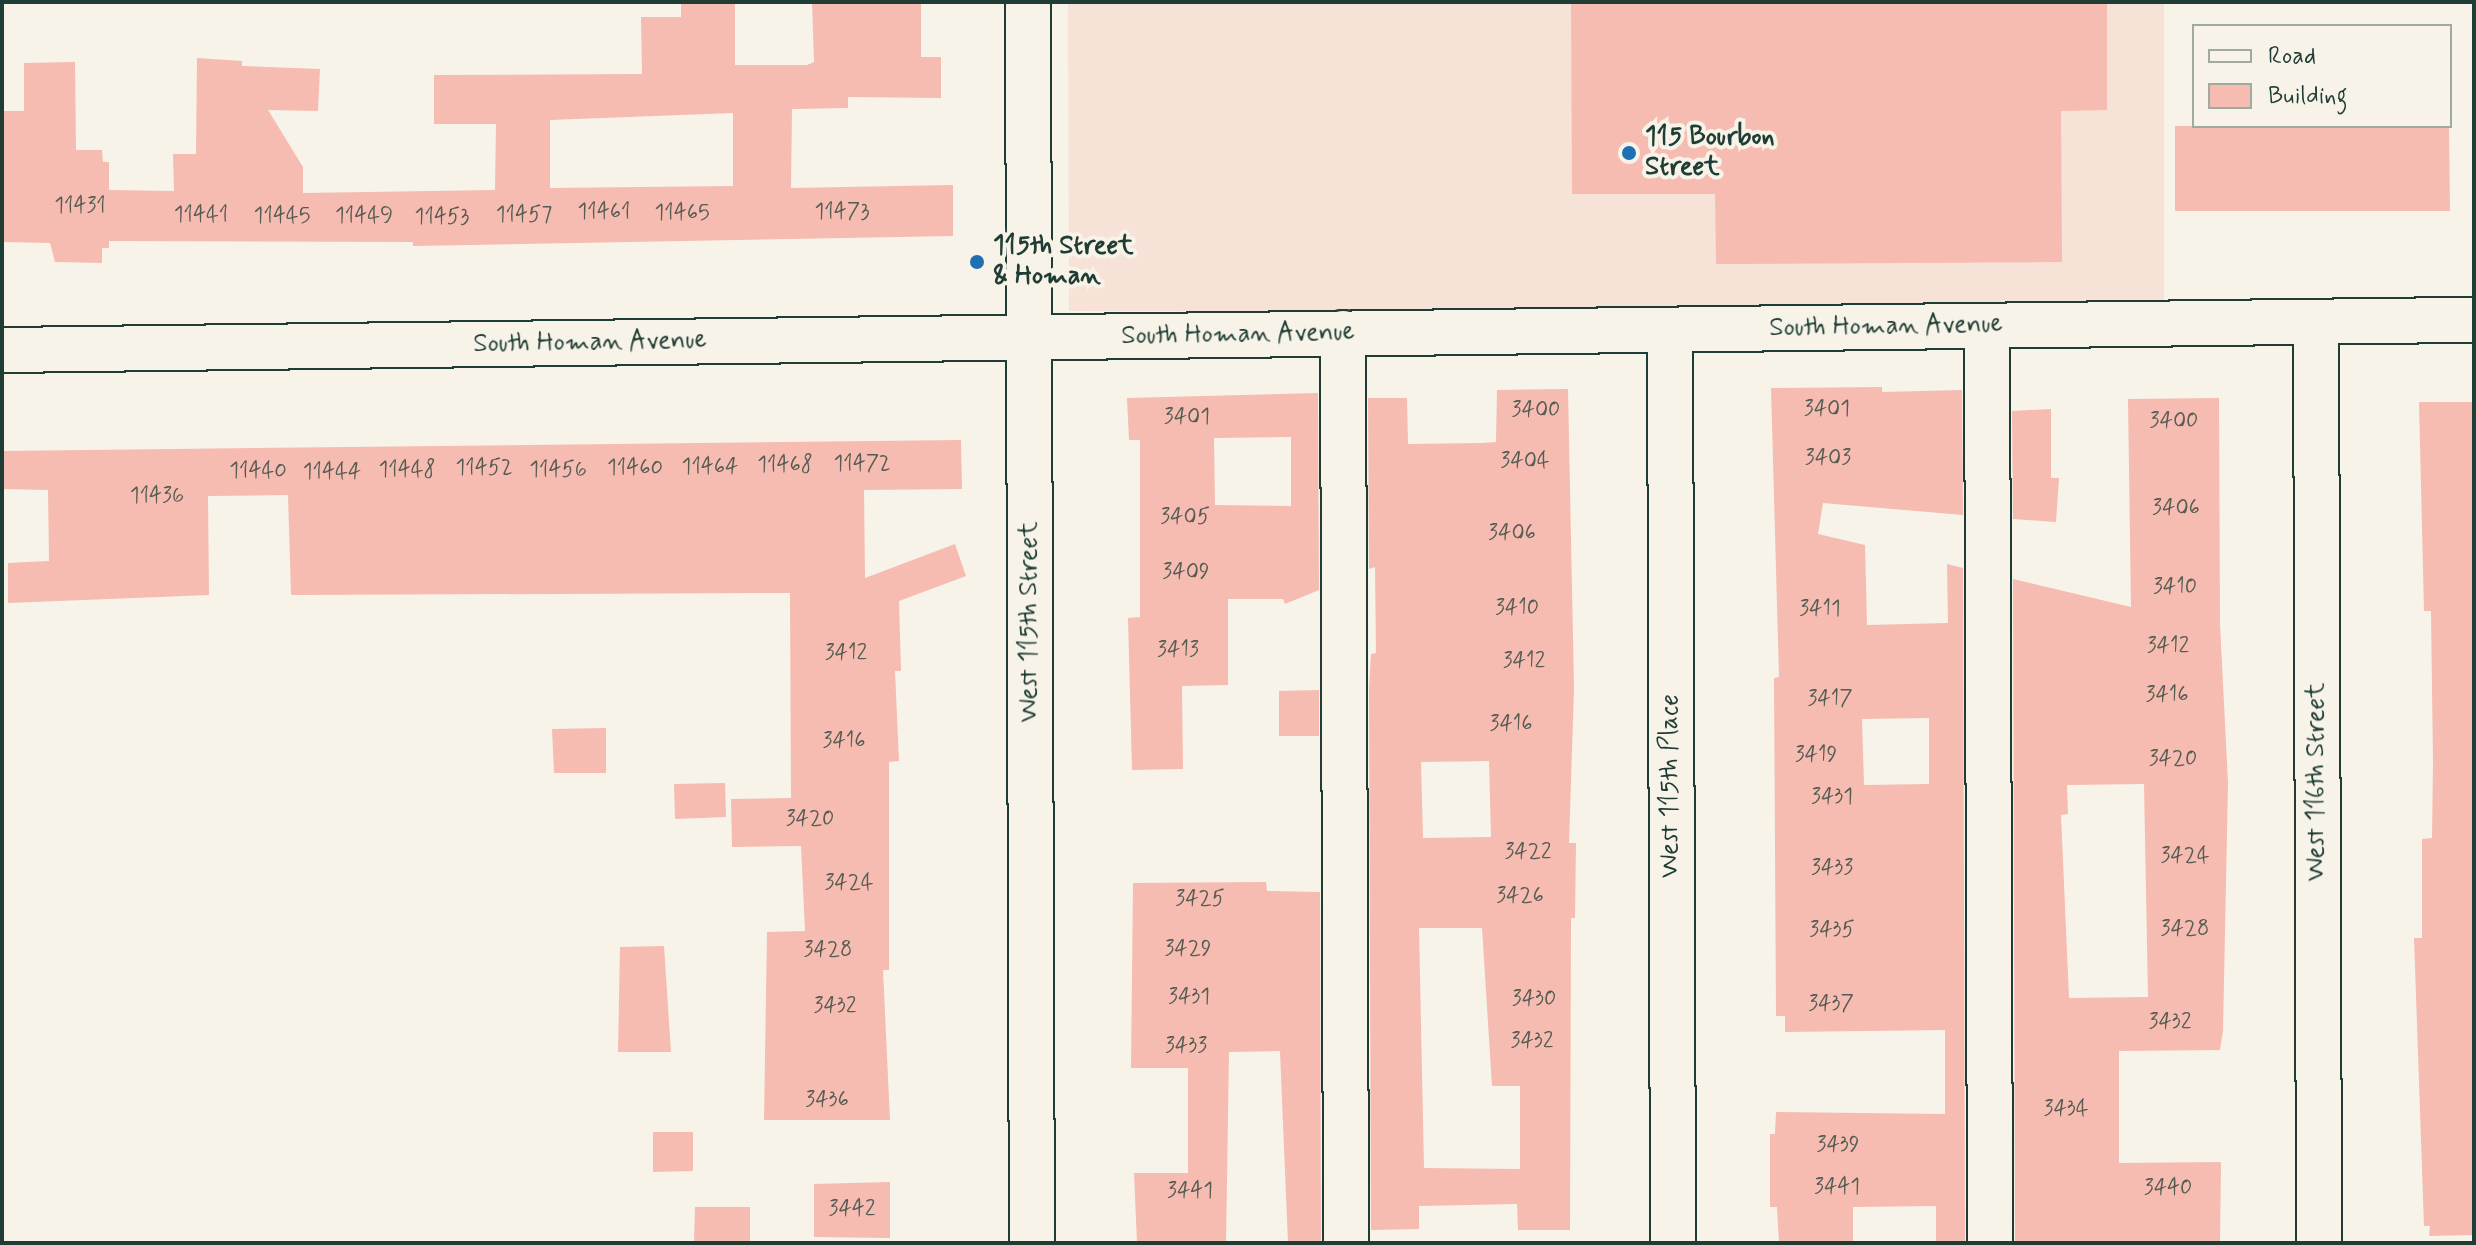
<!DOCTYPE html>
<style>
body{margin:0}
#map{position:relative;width:2476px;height:1245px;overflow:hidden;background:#f7f3e8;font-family:Mynerve,sans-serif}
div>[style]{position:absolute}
.built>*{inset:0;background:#f7e2d8}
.building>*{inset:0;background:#f6bbb1}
.roads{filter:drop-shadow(2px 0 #1f3d34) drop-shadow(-2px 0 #1f3d34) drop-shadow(0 2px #1f3d34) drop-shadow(0 -2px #1f3d34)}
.minor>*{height:44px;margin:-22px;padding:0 22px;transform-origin:22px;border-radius:22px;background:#f7f3e8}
.dots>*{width:22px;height:22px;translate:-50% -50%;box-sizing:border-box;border:4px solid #f7f3e8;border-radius:50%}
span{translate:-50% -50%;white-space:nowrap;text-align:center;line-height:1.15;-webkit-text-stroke:8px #f7f3e8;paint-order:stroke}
.number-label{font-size:22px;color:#555c53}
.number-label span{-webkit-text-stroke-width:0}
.poi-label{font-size:26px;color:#1f3d34;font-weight:700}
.left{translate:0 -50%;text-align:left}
.street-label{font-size:26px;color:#1f3d34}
.frame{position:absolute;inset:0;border:4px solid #1f3d34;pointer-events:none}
.legend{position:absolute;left:2192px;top:24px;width:260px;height:104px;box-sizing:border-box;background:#f7f3e8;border:2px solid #a1aaa0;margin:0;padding:10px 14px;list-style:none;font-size:24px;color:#1f3d34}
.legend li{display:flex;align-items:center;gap:16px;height:40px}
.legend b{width:40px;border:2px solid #a1aaa0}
</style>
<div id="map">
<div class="built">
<div style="clip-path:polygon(1068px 2px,2164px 2px,2164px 313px,1069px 311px)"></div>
</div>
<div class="building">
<div style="clip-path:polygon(evenodd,681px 2px,735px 2px,735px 65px,807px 65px,814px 62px,812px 2px,921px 2px,921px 57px,941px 57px,941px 98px,848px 97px,848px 108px,792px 109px,791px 188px,953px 185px,953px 236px,413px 246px,413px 242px,109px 241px,109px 248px,102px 248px,102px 263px,55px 262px,50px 243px,2px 242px,2px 111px,24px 111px,24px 63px,75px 62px,76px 150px,102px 150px,103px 162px,109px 162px,109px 190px,174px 191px,173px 154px,196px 154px,197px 58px,242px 61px,242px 66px,320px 69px,318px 111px,268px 110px,303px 167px,303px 193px,495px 190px,496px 124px,434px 124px,434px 75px,642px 74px,641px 17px,681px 17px,681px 2px,733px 113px,733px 186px,550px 188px,550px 120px,733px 113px)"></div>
<div style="clip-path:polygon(1571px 2px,2107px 2px,2107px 110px,2061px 111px,2062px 262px,1716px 264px,1715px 194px,1572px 194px)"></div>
<div style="clip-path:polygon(2175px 126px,2449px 126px,2450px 211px,2175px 211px)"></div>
<div style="clip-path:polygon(evenodd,1882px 387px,1882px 392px,1962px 390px,1963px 515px,1823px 503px,1818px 534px,1865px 545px,1867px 625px,1948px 623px,1947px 564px,1963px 568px,1965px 1243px,1936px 1243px,1936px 1206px,1853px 1207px,1853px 1243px,1779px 1243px,1777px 1207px,1770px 1207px,1770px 1134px,1775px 1134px,1776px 1112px,1945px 1114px,1945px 1030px,1785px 1032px,1785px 1016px,1776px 1016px,1774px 678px,1779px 677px,1771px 388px,1882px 387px,1929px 718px,1929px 784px,1864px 785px,1862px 719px,1929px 718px)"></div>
<div style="clip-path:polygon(evenodd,1568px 389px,1574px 688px,1569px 843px,1576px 843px,1575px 918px,1571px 918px,1570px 1230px,1518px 1230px,1517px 1204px,1419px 1206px,1419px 1229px,1371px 1230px,1369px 689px,1371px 654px,1376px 653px,1375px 567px,1369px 569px,1368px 398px,1407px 398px,1408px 444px,1482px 443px,1496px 442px,1497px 390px,1568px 389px,1489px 761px,1491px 837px,1423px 838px,1421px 762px,1489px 761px,1568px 389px,1419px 928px,1482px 928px,1492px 1086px,1520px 1086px,1520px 1169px,1424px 1168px,1419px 928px)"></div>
<div style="clip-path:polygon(evenodd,1318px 393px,1319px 590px,1285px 604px,1283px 599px,1228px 599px,1228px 685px,1182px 686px,1183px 769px,1132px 770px,1128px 618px,1140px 617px,1140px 440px,1129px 440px,1127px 398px,1318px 393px,1291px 437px,1291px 506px,1215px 505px,1214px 438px,1291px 437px)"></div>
<div style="clip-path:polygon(evenodd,2219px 398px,2220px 624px,2228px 783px,2223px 1031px,2220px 1050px,2119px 1051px,2119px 1163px,2221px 1162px,2220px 1243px,2015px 1243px,2013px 579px,2131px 607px,2128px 399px,2219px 398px,2144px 784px,2148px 997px,2069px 998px,2061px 815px,2068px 814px,2067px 785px,2144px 784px)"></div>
<div style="clip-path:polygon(2419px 402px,2474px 402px,2474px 1235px,2429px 1236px,2430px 1226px,2424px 1226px,2414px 938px,2422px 938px,2422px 839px,2432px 838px,2433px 762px,2431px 611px,2424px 611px)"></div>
<div style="clip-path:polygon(2051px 409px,2051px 478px,2059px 478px,2056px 522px,2013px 519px,2012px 411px)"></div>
<div style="clip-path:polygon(961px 440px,962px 489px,864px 490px,865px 578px,955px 544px,966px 576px,899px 601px,901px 671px,895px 671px,899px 761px,889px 762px,889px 970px,883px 970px,890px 1120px,764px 1120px,767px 932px,805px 931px,801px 846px,732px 847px,731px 799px,791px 798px,790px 593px,291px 595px,288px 495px,208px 496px,209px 595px,8px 603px,8px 563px,49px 561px,48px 490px,2px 489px,2px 451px)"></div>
<div style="clip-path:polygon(1319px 690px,1319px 736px,1279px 736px,1279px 691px)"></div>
<div style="clip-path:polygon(606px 728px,606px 773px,554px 773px,552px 729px)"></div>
<div style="clip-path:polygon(725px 783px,726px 817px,675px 819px,674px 784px)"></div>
<div style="clip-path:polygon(1266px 882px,1267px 891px,1320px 892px,1321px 1243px,1288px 1243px,1280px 1051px,1229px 1052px,1226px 1243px,1137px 1243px,1134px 1173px,1188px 1173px,1188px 1068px,1131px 1068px,1133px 883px)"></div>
<div style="clip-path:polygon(664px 946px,671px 1052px,618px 1052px,620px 947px)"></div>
<div style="clip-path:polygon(653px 1132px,693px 1132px,693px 1171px,653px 1172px)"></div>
<div style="clip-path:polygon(890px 1182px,890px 1238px,814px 1237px,814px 1184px)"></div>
<div style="clip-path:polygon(695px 1207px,750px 1207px,750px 1243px,694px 1243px)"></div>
</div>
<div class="roads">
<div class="minor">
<div style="left:1028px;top:2px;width:1241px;rotate:89.82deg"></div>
<div style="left:2316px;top:322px;width:921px;rotate:89.81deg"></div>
<div style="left:1987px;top:326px;width:917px;rotate:89.81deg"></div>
<div style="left:1670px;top:330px;width:913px;rotate:89.81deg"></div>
<div style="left:1343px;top:333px;width:910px;rotate:89.81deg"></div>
<div style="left:2px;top:350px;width:2472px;rotate:-0.7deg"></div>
</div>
</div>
<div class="dots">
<div style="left:1629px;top:153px;background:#1f6fb2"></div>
<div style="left:977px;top:262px;background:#1f6fb2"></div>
</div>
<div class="number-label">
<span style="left:80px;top:207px">11431</span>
<span style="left:604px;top:213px">11461</span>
<span style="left:842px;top:213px">11473</span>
<span style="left:682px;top:214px">11465</span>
<span style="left:201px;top:216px">11441</span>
<span style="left:524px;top:216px">11457</span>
<span style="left:282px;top:217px">11445</span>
<span style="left:364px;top:217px">11449</span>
<span style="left:442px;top:218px">11453</span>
<span style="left:1827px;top:410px">3401</span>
<span style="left:1536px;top:411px">3400</span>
<span style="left:1187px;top:418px">3401</span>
<span style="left:2174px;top:422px">3400</span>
<span style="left:1828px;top:459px">3403</span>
<span style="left:1525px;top:462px">3404</span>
<span style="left:862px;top:465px">11472</span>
<span style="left:785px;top:466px">11468</span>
<span style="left:710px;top:468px">11464</span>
<span style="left:484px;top:469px">11452</span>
<span style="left:635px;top:469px">11460</span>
<span style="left:407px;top:471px">11448</span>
<span style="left:558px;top:471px">11456</span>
<span style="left:258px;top:472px">11440</span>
<span style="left:332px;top:473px">11444</span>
<span style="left:157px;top:497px">11436</span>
<span style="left:2176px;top:509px">3406</span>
<span style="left:1185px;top:518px">3405</span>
<span style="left:1512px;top:534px">3406</span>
<span style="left:1186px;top:573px">3409</span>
<span style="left:2175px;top:588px">3410</span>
<span style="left:1517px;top:609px">3410</span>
<span style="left:1820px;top:610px">3411</span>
<span style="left:2168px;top:647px">3412</span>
<span style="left:1178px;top:651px">3413</span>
<span style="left:846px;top:654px">3412</span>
<span style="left:1524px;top:662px">3412</span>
<span style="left:2167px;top:696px">3416</span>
<span style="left:1830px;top:700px">3417</span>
<span style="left:1511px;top:725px">3416</span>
<span style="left:844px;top:742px">3416</span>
<span style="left:1816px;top:756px">3419</span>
<span style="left:2173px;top:760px">3420</span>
<span style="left:1832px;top:798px">3431</span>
<span style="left:810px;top:820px">3420</span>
<span style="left:1528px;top:853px">3422</span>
<span style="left:2185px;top:857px">3424</span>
<span style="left:1832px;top:869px">3433</span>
<span style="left:849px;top:884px">3424</span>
<span style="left:1520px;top:897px">3426</span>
<span style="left:1200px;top:900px">3425</span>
<span style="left:2185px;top:930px">3428</span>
<span style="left:1832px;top:931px">3435</span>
<span style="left:1188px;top:950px">3429</span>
<span style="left:828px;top:951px">3428</span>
<span style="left:1189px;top:998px">3431</span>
<span style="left:1534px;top:1000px">3430</span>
<span style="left:1831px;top:1005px">3437</span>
<span style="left:835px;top:1007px">3432</span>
<span style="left:2170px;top:1023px">3432</span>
<span style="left:1532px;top:1042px">3432</span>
<span style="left:1186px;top:1047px">3433</span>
<span style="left:827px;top:1101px">3436</span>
<span style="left:2066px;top:1110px">3434</span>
<span style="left:1838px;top:1146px">3439</span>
<span style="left:1837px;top:1188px">3441</span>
<span style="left:2168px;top:1189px">3440</span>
<span style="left:1190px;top:1192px">3441</span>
<span style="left:852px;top:1210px">3442</span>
</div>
<div class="poi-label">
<span class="left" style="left:1645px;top:153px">115 Bourbon<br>Street</span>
<span class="left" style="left:993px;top:262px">115th Street<br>&amp; Homan</span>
</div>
<div class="street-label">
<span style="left:1886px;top:327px;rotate:-1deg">South Homan Avenue</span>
<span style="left:1238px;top:335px;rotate:-1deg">South Homan Avenue</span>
<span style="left:590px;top:343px;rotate:-1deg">South Homan Avenue</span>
<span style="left:1030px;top:622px;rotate:-90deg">West 115th Street</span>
<span style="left:2317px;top:782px;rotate:-90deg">West 116th Street</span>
<span style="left:1671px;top:786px;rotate:-90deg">West 115th Place</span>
</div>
<div class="frame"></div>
<ul class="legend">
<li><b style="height:10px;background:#f7f3e8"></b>Road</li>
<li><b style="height:22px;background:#f6bbb1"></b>Building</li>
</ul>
</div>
